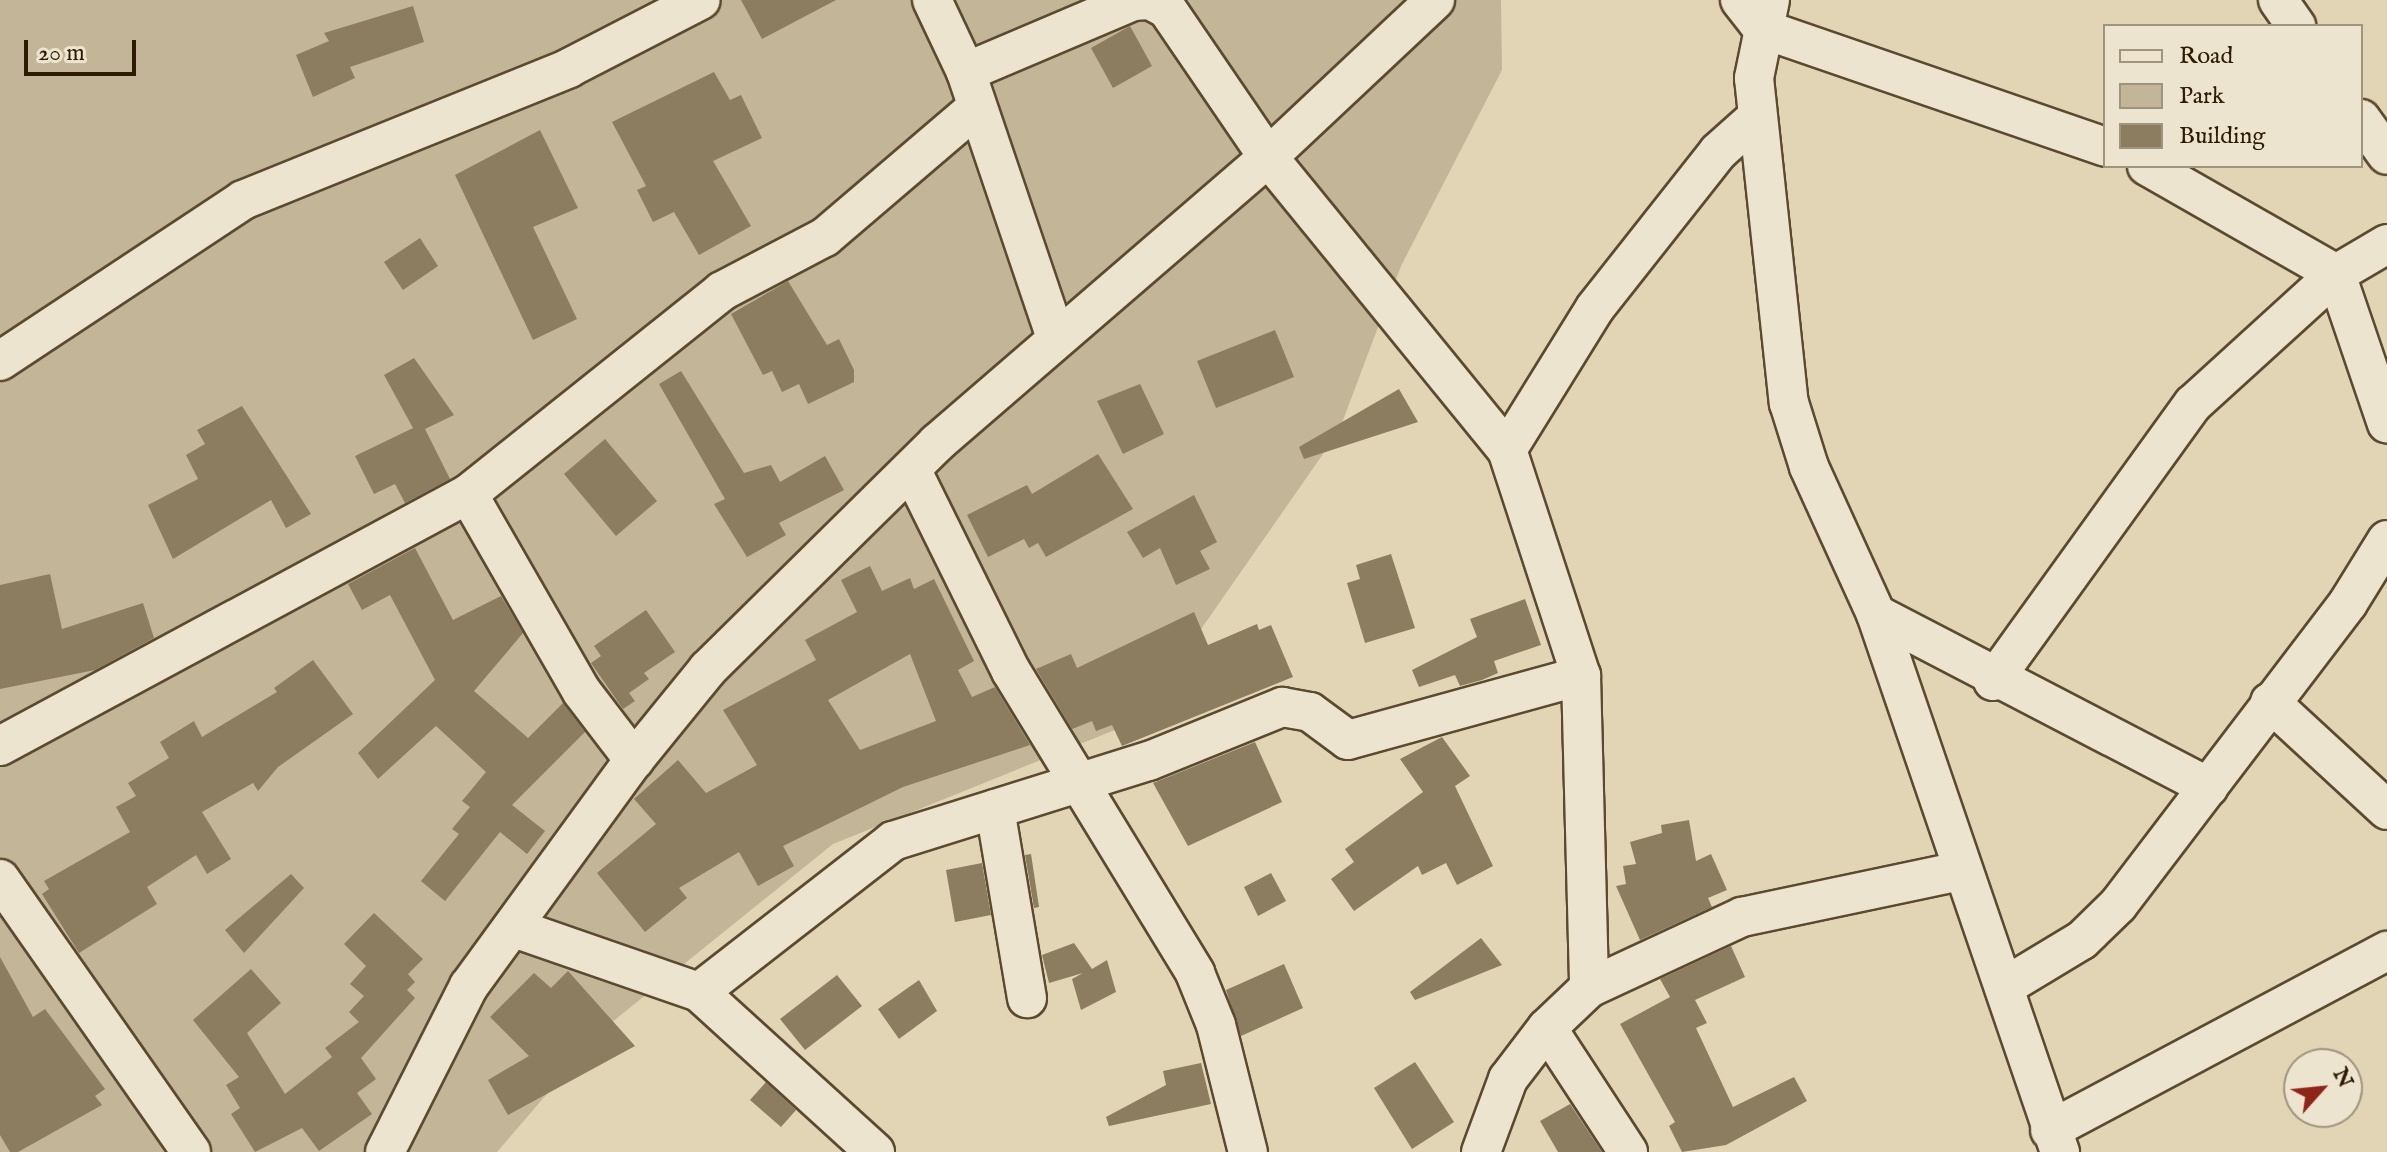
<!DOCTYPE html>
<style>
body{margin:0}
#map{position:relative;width:2387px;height:1152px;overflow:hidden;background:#e2d5b5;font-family:"IM FELL English",serif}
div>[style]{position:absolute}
.green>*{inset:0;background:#c3b597}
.building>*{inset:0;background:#8c7c60}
.roads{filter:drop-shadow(2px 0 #5b4a30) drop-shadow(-2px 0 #5b4a30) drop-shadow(0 2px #5b4a30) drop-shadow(0 -2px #5b4a30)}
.street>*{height:38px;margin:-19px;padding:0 19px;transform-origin:19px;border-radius:19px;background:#ece4cf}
span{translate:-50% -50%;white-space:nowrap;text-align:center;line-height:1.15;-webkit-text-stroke:6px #ece4cf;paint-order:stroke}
.legend{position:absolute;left:2103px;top:24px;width:260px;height:144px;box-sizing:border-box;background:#ece4cf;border:2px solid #a0947d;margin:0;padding:10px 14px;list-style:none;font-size:24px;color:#2e1b03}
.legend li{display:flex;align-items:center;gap:16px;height:40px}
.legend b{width:40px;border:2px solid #a0947d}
.north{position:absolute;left:2283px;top:1048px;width:80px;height:80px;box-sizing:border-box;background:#ece4cf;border:2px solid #a0947d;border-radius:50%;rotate:63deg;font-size:22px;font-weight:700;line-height:32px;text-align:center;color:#2e1b03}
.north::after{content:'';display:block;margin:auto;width:28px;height:36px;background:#8f2418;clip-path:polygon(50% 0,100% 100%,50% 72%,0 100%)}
.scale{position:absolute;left:24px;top:40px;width:112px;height:36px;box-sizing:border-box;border:4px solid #2e1b03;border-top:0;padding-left:10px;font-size:24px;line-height:28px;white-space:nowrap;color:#2e1b03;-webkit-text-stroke:6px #ece4cf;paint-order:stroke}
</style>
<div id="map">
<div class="green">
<div style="clip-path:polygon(0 0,1501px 0,1502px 70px,1401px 266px,1339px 431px,1137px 721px,833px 844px,601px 1031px,497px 1152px,0 1152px)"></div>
</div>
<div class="building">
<div style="clip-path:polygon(741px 0,836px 0,762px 39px)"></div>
<div style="clip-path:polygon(413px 6px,424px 42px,350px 67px,355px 78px,313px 97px,296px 55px,329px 41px,324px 33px)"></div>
<div style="clip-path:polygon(1130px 26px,1152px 66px,1113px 88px,1091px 48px)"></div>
<div style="clip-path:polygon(714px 72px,730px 100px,741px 95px,762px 138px,713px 161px,751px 226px,699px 255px,674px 212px,653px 222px,637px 190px,646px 186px,612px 122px)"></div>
<div style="clip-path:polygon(540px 130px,578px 208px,533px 227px,577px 319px,533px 340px,455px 175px)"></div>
<div style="clip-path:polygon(420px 238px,438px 266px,403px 290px,384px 262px)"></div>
<div style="clip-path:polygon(788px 281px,827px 345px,839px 339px,854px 370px,854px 382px,808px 404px,799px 384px,782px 392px,772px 371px,763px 375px,731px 314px)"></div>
<div style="clip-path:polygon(1275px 330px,1294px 377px,1216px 408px,1197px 361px)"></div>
<div style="clip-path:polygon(414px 358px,454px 415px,425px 429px,450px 479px,405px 503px,395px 484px,374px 494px,355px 456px,413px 428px,384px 375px)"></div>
<div style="clip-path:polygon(681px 371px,744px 473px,771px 465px,780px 482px,825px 456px,844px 490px,779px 523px,786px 535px,747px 557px,714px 504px,725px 499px,659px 384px)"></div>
<div style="clip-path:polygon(1140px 384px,1164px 434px,1123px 454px,1097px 401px)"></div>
<div style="clip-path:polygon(1399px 389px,1418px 422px,1304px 459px,1299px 447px)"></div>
<div style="clip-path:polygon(242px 406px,311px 514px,286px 528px,271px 500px,173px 559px,148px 505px,198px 479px,186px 455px,205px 444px,197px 430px)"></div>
<div style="clip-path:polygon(605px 439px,657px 501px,616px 536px,564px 474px)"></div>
<div style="clip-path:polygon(1098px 454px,1133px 509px,1046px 557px,1038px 543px,1029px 548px,1024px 539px,988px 557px,967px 515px,1027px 485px,1032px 494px)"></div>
<div style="clip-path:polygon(1194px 495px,1217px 542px,1200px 551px,1210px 569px,1176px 585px,1160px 548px,1143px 558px,1127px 532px)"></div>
<div style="clip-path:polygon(415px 548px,453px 620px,501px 596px,523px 633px,474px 691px,528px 738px,563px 703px,585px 732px,512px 805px,545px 831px,527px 854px,500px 832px,445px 901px,421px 881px,459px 834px,452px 829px,470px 807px,462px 801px,486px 772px,436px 726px,378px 779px,358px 753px,435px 680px,390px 595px,362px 610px,348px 584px)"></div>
<div style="clip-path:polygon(1391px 554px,1415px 628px,1365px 643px,1347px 583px,1360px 579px,1356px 565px)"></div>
<div style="clip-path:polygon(evenodd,870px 566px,882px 591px,910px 578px,914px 589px,934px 579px,974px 661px,958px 670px,972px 697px,995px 687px,1030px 745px,903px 787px,783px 846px,794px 866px,758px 886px,739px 852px,679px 888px,687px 898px,645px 932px,597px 873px,656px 824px,634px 799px,678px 760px,706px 793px,757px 765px,723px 710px,816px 660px,805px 640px,857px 612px,841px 580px,870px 566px,910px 654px,936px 721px,860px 750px,828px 700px,910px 654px)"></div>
<div style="clip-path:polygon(50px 574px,62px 629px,143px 603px,154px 638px,95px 670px,0 689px,0 585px)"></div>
<div style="clip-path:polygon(1525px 599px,1541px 645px,1494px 661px,1498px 673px,1482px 680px,1460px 686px,1455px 675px,1419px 687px,1412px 670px,1477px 637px,1470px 619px)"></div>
<div style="clip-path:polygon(646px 610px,675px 652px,644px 673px,649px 679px,629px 693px,635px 701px,623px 709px,591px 663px,601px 656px,594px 646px)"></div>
<div style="clip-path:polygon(1194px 612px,1208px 645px,1257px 624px,1259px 630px,1271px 625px,1293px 677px,1122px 746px,1112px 725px,1096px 731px,1092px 721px,1072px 729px,1036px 669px,1071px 654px,1077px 668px)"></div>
<div style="clip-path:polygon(313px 660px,353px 714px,278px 767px,258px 791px,253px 783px,202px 812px,231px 859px,207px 874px,196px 855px,147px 887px,157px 904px,79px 953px,42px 894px,49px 889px,44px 881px,130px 832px,116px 807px,136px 796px,128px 783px,169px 758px,160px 742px,194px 721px,202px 737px,277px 692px,274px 688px)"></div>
<div style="clip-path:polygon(1442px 737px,1470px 776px,1455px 786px,1493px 866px,1457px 885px,1446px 863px,1422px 875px,1418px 866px,1354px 911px,1331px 879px,1354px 862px,1345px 849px,1423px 792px,1400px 759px)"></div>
<div style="clip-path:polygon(1255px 742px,1282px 802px,1188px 846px,1153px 783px)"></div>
<div style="clip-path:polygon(1689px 820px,1696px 861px,1711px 854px,1727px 890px,1708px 898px,1712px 907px,1640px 940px,1616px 886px,1626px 884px,1623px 866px,1636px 864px,1630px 842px,1662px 833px,1661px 825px)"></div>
<div style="clip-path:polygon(1031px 854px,1039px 907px,1034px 908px,1025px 855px)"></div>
<div style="clip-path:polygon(982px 863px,991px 915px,955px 922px,946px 870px)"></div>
<div style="clip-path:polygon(1271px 873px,1286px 901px,1258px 916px,1244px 887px)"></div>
<div style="clip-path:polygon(291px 874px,304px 888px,244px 953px,225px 930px)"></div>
<div style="clip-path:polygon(374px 913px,423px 959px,408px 974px,415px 982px,407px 990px,415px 998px,361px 1058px,376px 1079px,357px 1093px,372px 1114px,319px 1151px,302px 1128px,255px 1152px,231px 1114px,240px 1108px,226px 1085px,239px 1077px,193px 1020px,251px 969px,281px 1003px,247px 1033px,285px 1094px,332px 1057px,325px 1048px,359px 1022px,349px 1012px,364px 996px,350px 984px,366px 966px,344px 944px)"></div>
<div style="clip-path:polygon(1481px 938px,1502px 965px,1415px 1000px,1410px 992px)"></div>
<div style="clip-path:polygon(1074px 943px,1092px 969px,1107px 960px,1116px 992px,1081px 1010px,1072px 979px,1083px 973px,1049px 983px,1042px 955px)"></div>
<div style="clip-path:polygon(1731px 946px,1745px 977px,1695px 1000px,1707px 1023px,1696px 1028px,1733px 1107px,1794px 1077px,1807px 1101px,1726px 1145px,1682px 1152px,1669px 1126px,1675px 1122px,1620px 1024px,1670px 997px,1660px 979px)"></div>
<div style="clip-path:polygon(0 957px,33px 1017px,45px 1009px,105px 1089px,95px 1096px,102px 1105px,18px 1152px,10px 1152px,0 1135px)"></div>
<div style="clip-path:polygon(1284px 964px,1303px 1008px,1241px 1036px,1226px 990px)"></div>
<div style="clip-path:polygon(568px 971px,635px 1046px,508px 1115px,488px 1080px,529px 1056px,490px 1017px,534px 973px,551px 988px)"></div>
<div style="clip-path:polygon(837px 975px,862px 1006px,805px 1050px,780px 1019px)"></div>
<div style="clip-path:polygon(919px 980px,937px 1011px,899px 1039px,878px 1009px)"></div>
<div style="clip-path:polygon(1415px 1062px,1454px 1122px,1412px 1149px,1374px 1088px)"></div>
<div style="clip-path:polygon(1201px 1063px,1211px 1104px,1109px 1126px,1106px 1117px,1166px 1085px,1163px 1071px)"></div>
<div style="clip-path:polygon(766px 1082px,796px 1110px,781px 1127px,750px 1100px)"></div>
<div style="clip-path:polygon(1570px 1104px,1602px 1152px,1558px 1152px,1540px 1121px)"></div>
</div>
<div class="roads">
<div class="street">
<div style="left:932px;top:0;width:80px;rotate:64.7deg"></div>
<div style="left:966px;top:72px;width:281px;rotate:71.3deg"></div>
<div style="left:1150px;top:0;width:19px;rotate:28deg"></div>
<div style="left:1167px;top:9px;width:179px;rotate:55.7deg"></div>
<div style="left:1268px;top:157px;width:378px;rotate:50.8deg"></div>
<div style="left:1740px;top:0;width:37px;rotate:52deg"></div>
<div style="left:1763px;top:29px;width:362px;rotate:19deg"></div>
<div style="left:1770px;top:0;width:80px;rotate:101.6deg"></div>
<div style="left:1754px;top:78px;width:327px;rotate:83.9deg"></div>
<div style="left:1789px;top:403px;width:67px;rotate:72.6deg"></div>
<div style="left:1809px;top:467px;width:162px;rotate:65.5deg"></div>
<div style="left:1876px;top:614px;width:569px;rotate:71.12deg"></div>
<div style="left:2278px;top:0;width:32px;rotate:55deg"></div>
<div style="left:966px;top:72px;width:181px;rotate:-23deg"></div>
<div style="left:1133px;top:1px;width:15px;rotate:-4deg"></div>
<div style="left:2361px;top:119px;width:44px;rotate:54.2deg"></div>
<div style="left:2147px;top:166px;width:218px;rotate:29.7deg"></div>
<div style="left:2336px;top:274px;width:158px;rotate:71.2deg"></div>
<div style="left:0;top:361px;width:291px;rotate:-33.5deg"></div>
<div style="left:243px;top:200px;width:352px;rotate:-22deg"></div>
<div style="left:569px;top:68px;width:148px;rotate:-27.3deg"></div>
<div style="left:912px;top:471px;width:223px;rotate:63.7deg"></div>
<div style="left:1011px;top:671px;width:354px;rotate:58.6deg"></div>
<div style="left:1195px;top:973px;width:56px;rotate:68deg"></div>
<div style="left:1216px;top:1025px;width:131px;rotate:75.9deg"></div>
<div style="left:468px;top:494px;width:228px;rotate:60.1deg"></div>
<div style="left:582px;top:692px;width:86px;rotate:52.6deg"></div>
<div style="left:1876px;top:614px;width:375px;rotate:27.5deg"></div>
<div style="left:1581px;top:676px;width:238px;rotate:-108.1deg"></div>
<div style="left:1507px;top:450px;width:167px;rotate:-58.2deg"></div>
<div style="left:1595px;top:308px;width:199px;rotate:-51.7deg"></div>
<div style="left:1718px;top:152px;width:52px;rotate:-41.9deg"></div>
<div style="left:1993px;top:681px;width:342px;rotate:-54.2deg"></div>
<div style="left:2193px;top:404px;width:193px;rotate:-42.3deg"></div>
<div style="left:2336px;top:274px;width:59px;rotate:-30.5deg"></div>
<div style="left:2270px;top:702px;width:159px;rotate:42.7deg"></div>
<div style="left:0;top:746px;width:532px;rotate:-28.3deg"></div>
<div style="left:468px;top:494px;width:325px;rotate:-38.6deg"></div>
<div style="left:722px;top:291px;width:116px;rotate:-27.7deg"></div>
<div style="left:825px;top:237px;width:199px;rotate:-40.5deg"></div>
<div style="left:995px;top:809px;width:192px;rotate:80.4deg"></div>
<div style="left:0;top:879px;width:333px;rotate:55deg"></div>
<div style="left:514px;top:928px;width:196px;rotate:19.1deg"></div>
<div style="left:699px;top:992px;width:238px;rotate:42.3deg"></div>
<div style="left:2004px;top:987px;width:91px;rotate:-31.1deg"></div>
<div style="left:2082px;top:940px;width:50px;rotate:-44.2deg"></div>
<div style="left:2118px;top:905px;width:380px;rotate:-52.7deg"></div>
<div style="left:2348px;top:603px;width:74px;rotate:-58.2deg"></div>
<div style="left:699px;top:992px;width:246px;rotate:-37.9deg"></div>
<div style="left:893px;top:841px;width:268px;rotate:-17.4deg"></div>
<div style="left:1149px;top:761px;width:144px;rotate:-22.1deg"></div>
<div style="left:1282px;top:707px;width:28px;rotate:10deg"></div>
<div style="left:1310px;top:712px;width:47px;rotate:36.4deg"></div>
<div style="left:1348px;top:740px;width:242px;rotate:-15.4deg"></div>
<div style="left:1581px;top:676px;width:312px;rotate:88.5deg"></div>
<div style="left:1547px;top:1028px;width:148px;rotate:56.8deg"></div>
<div style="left:2050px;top:1130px;width:382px;rotate:-28deg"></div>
<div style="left:385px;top:1152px;width:186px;rotate:-63.2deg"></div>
<div style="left:469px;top:986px;width:280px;rotate:-53.9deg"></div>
<div style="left:634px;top:760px;width:117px;rotate:-50.9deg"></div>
<div style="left:708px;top:669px;width:322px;rotate:-44.6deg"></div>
<div style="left:937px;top:443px;width:437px;rotate:-40.8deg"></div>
<div style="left:1268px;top:157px;width:229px;rotate:-43.2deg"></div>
<div style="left:1481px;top:1152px;width:78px;rotate:-69.7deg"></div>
<div style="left:1508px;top:1079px;width:64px;rotate:-52.6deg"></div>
<div style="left:1547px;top:1028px;width:58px;rotate:-43.6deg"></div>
<div style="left:1589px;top:988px;width:169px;rotate:-24.9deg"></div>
<div style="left:1742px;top:917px;width:224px;rotate:-11.9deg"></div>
</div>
</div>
<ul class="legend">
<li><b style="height:10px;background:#ece4cf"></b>Road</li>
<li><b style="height:22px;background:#c3b597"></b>Park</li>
<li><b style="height:22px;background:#8c7c60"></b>Building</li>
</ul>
<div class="north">N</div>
<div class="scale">20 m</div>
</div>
